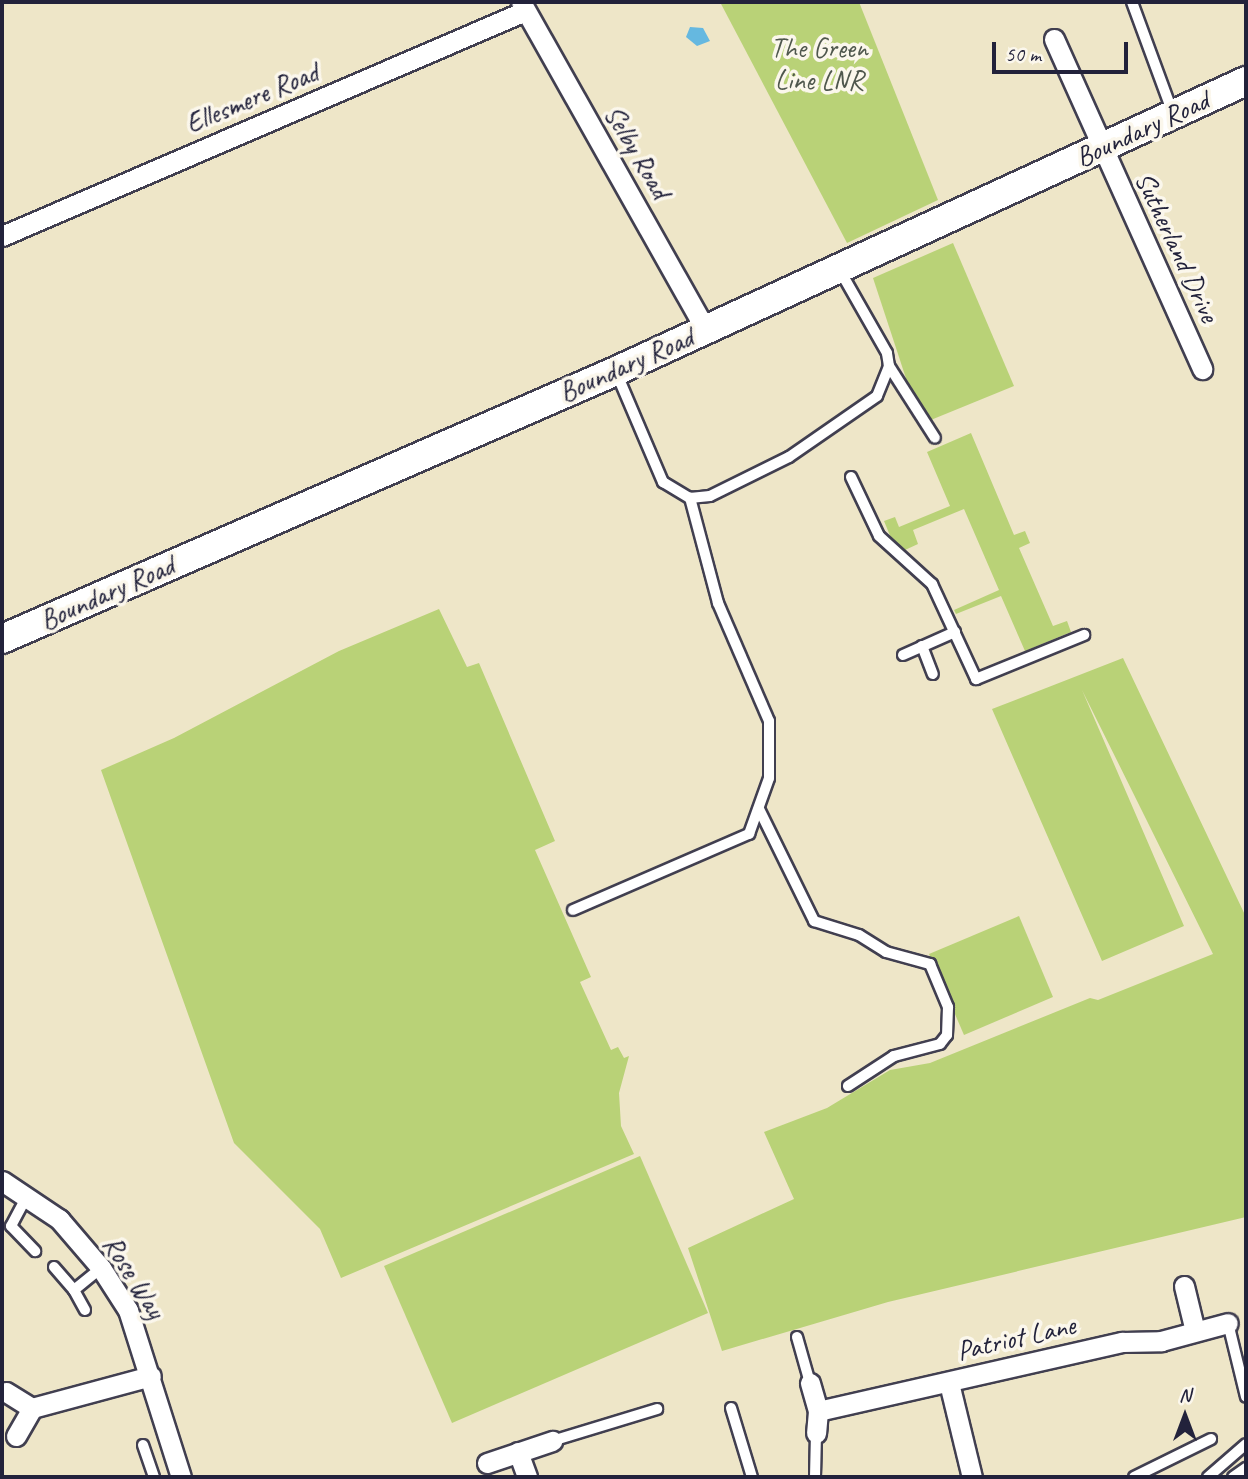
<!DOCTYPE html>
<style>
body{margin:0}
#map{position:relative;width:1248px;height:1479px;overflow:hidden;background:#eee6c8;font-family:Caveat,sans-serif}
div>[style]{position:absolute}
.green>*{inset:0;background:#b9d277}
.water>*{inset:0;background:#65b8e0}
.roads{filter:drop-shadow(2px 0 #413f50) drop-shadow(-2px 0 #413f50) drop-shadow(0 2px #413f50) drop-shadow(0 -2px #413f50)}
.lane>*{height:10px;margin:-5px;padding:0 5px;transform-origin:5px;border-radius:5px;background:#fff}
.street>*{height:19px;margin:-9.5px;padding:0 9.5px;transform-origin:9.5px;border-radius:9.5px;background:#fff}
.secondary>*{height:28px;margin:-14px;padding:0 14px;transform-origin:14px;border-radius:14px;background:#fff}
span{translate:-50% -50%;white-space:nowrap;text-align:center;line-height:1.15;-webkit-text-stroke:7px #fbf7ec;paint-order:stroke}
.park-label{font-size:28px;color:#4f574d}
.street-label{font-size:28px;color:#22223b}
.frame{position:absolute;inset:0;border:4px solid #22223b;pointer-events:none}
.north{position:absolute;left:1150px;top:1381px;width:70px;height:70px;-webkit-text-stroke:5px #fbf7ec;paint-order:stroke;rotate:0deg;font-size:19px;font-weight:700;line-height:28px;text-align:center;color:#22223b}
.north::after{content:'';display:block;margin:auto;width:24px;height:32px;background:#22223b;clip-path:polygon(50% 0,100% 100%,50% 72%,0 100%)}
.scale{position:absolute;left:992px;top:42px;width:136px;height:32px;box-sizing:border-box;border:4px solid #22223b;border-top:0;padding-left:9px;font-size:21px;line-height:24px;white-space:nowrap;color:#22223b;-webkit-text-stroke:5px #fbf7ec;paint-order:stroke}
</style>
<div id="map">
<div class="green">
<div style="clip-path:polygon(720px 2px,859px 2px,938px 200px,847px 243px)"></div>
<div style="clip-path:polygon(953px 243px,1014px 386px,921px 424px,873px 278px)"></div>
<div style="clip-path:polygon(971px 433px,1014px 535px,1025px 531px,1030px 543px,1019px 548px,1053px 626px,1067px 621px,1071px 632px,1025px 651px,1001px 596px,956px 614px,954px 610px,999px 590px,964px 509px,913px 530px,918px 544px,905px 550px,891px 538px,884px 521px,895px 517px,899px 527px,950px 506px,927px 452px)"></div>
<div style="clip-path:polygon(439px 609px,467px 667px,479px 663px,555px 841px,535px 850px,591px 977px,580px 982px,611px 1050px,618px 1047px,624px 1058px,629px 1056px,619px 1093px,621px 1126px,634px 1154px,341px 1278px,320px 1229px,234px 1143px,101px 770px,174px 738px,339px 651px)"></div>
<div style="clip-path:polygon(1123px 658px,1246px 917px,1246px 1217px,888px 1302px,722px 1351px,688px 1248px,794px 1199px,764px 1132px,827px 1108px,890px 1070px,930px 1063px,1090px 998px,1098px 1000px,1213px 954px,1082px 690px,1184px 926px,1102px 961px,992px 709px)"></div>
<div style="clip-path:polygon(1019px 916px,1053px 997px,964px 1035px,929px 954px)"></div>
<div style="clip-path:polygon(640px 1156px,708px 1313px,452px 1423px,384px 1266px)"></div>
</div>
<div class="water">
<div style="clip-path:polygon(690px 27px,703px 28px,710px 41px,697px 46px,686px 37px)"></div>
</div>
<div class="roads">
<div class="lane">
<div style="left:1132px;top:2px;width:116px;rotate:69.8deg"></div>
<div style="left:889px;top:366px;width:85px;rotate:57.4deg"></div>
<div style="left:616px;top:372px;width:120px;rotate:66.9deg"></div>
<div style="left:663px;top:482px;width:31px;rotate:31deg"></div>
<div style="left:690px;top:498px;width:20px;rotate:-6deg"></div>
<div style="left:710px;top:496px;width:88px;rotate:-26.3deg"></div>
<div style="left:789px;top:457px;width:107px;rotate:-34.7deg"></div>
<div style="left:877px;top:396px;width:32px;rotate:-68deg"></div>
<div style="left:889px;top:366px;width:13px;rotate:-99deg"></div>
<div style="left:887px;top:353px;width:97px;rotate:-119.7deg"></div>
<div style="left:851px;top:477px;width:65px;rotate:64.6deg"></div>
<div style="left:879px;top:536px;width:72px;rotate:42.2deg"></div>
<div style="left:932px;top:584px;width:105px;rotate:65.1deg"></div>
<div style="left:976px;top:679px;width:117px;rotate:-22.2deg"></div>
<div style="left:922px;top:646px;width:30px;rotate:69deg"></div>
<div style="left:903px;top:655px;width:57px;rotate:-23.9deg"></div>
<div style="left:759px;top:809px;width:125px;rotate:63.8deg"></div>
<div style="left:814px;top:921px;width:47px;rotate:17.3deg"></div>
<div style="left:859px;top:935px;width:32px;rotate:32deg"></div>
<div style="left:886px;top:952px;width:46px;rotate:15.3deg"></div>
<div style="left:930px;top:964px;width:47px;rotate:67.3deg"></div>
<div style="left:948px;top:1007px;width:28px;rotate:92deg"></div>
<div style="left:947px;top:1035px;width:11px;rotate:128deg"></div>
<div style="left:940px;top:1044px;width:48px;rotate:165.4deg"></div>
<div style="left:894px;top:1056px;width:55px;rotate:146.9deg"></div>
<div style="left:573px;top:910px;width:192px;rotate:-23.4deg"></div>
<div style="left:749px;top:834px;width:59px;rotate:-70.3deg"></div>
<div style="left:769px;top:778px;width:57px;rotate:-90deg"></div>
<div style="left:769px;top:721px;width:129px;rotate:-113.4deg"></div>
<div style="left:718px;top:603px;width:109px;rotate:-104.9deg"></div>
<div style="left:27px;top:1196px;width:34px;rotate:118deg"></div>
<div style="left:11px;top:1226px;width:35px;rotate:46deg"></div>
<div style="left:54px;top:1267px;width:30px;rotate:49deg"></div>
<div style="left:85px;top:1310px;width:23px;rotate:-119deg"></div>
<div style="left:74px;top:1290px;width:35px;rotate:-39deg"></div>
<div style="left:1228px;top:1323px;width:76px;rotate:76.3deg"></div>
<div style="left:797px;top:1337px;width:48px;rotate:74.2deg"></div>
<div style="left:731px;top:1408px;width:72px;rotate:73.1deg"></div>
<div style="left:552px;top:1441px;width:110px;rotate:-16.9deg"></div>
<div style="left:143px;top:1445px;width:34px;rotate:71deg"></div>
<div style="left:815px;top:1477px;width:44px;rotate:-88.7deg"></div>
<div style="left:1134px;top:1477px;width:86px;rotate:-26.3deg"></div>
<div style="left:1208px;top:1477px;width:50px;rotate:-41deg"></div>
<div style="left:1233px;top:1477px;width:16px;rotate:-35deg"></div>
</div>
<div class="street">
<div style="left:521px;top:2px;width:377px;rotate:60.6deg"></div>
<div style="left:1054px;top:39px;width:362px;rotate:65.8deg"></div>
<div style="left:2px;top:236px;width:569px;rotate:-23.28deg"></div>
<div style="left:2px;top:1181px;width:69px;rotate:33.7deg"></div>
<div style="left:59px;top:1219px;width:65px;rotate:49.4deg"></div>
<div style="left:101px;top:1268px;width:50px;rotate:57.3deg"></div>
<div style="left:128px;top:1310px;width:175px;rotate:72.4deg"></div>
<div style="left:1184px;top:1286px;width:46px;rotate:76.3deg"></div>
<div style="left:810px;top:1383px;width:29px;rotate:74deg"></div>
<div style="left:818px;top:1411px;width:22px;rotate:95deg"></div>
<div style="left:949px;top:1383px;width:97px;rotate:76.3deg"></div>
<div style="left:6px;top:1392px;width:31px;rotate:32deg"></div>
<div style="left:818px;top:1411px;width:312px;rotate:-12.8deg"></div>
<div style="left:1122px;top:1342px;width:39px;rotate:-1deg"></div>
<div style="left:1161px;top:1341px;width:69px;rotate:-15deg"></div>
<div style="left:16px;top:1436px;width:32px;rotate:-60deg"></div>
<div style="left:32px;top:1408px;width:123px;rotate:-15.1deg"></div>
<div style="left:518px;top:1452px;width:27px;rotate:70deg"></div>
<div style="left:487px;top:1463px;width:69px;rotate:-18.7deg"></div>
</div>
<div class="secondary">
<div style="left:2px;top:639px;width:670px;rotate:-23.58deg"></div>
<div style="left:616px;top:371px;width:694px;rotate:-24.72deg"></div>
</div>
</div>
<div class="park-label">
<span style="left:819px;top:64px">The Green<br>Line LNR</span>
</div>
<div class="street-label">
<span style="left:252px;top:98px;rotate:-23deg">Ellesmere Road</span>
<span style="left:1142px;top:129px;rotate:-25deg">Boundary Road</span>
<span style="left:637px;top:152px;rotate:60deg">Selby Road</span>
<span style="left:1177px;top:247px;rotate:65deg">Sutherland Drive</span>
<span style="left:626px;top:365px;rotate:-24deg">Boundary Road</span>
<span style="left:107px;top:593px;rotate:-24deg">Boundary Road</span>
<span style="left:134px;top:1277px;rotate:58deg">Rose Way</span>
<span style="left:1016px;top:1338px;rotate:-13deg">Patriot Lane</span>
</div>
<div class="frame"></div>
<div class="north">N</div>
<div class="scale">50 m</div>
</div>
